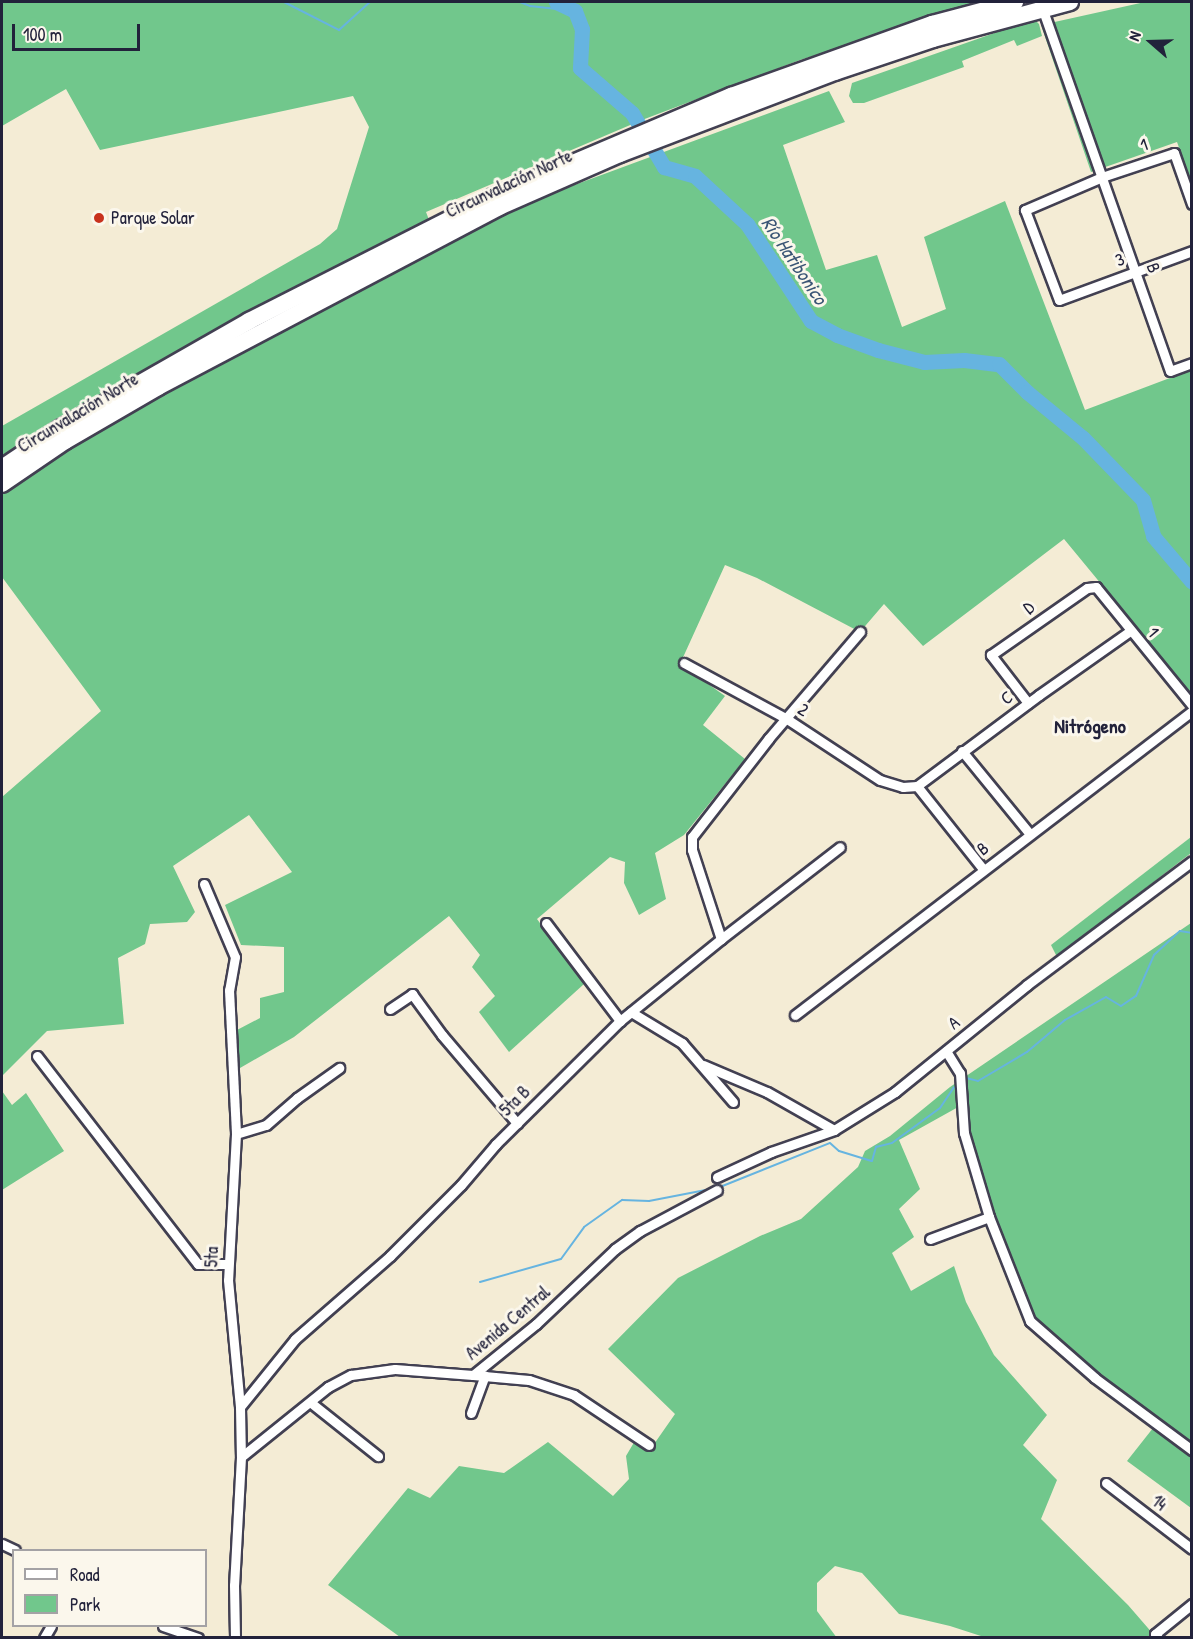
<!DOCTYPE html>
<meta charset="utf-8">
<style>
body{margin:0}
#map{position:relative;width:1193px;height:1639px;overflow:hidden;background:#f4ecd5;font-family:"Patrick Hand",sans-serif}
div>[style]{position:absolute}
.green>*{inset:0;background:#71c78c}
.stream>*{height:2px;margin:-1px;padding:0 1px;transform-origin:1px;border-radius:1px;background:#66b4e0}
.river>*{height:15px;margin:-7.5px;padding:0 7.5px;transform-origin:7.5px;border-radius:7.5px;background:#66b4e0}
.roads{filter:drop-shadow(2px 0 #424052) drop-shadow(-2px 0 #424052) drop-shadow(0 2px #424052) drop-shadow(0 -2px #424052)}
.street>*{height:9px;margin:-4.5px;padding:0 4.5px;transform-origin:4.5px;border-radius:4.5px;background:#fff}
.highway>*{height:16px;margin:-8px;padding:0 8px;transform-origin:8px;border-radius:8px;background:#fff}
.dots>*{width:16px;height:16px;translate:-50% -50%;box-sizing:border-box;border:3px solid #fbf7ec;border-radius:50%}
span{translate:-50% -50%;white-space:nowrap;text-align:center;line-height:1.15;-webkit-text-stroke:6px #fbf7ec;paint-order:stroke}
.street-label{font-size:18px;color:#22223b}
.poi-label{font-size:18px;color:#22223b}
.left{translate:0 -50%;text-align:left}
.water-label{font-size:20px;color:#3a5575;font-style:italic}
.neighbourhood-label{font-size:20px;color:#22223b;font-weight:700}
.frame{position:absolute;inset:0;border:3px solid #22223b;pointer-events:none}
.legend{position:absolute;left:12px;top:1549px;width:195px;height:78px;box-sizing:border-box;background:#fbf7ec;border:2px solid #a4a2a5;margin:0;padding:8px 10px;list-style:none;font-size:18px;color:#22223b}
.legend li{display:flex;align-items:center;gap:12px;height:30px}
.legend b{width:30px;border:2px solid #a4a2a5}
.north{position:absolute;left:1121px;top:12px;width:60px;height:60px;-webkit-text-stroke:4px #fbf7ec;paint-order:stroke;rotate:290deg;font-size:16px;font-weight:700;line-height:24px;text-align:center;color:#22223b}
.north::after{content:'';display:block;margin:auto;width:21px;height:27px;background:#22223b;clip-path:polygon(50% 0,100% 100%,50% 72%,0 100%)}
.scale{position:absolute;left:12px;top:24px;width:128px;height:27px;box-sizing:border-box;border:3px solid #22223b;border-top:0;padding-left:8px;font-size:18px;line-height:21px;white-space:nowrap;color:#22223b;-webkit-text-stroke:4px #fbf7ec;paint-order:stroke}
</style>
<div id="map">
<div class="green">
<div style="clip-path:polygon(2px 2px,988px 2px,800px 60px,642px 120px,426px 212px,439px 246px,550px 194px,829px 91px,845px 122px,783px 145px,826px 270px,877px 255px,902px 327px,946px 309px,924px 237px,1005px 201px,1085px 410px,1191px 370px,1191px 693px,1064px 539px,923px 646px,884px 604px,860px 632px,757px 578px,725px 565px,680px 664px,725px 696px,703px 725px,745px 759px,684px 835px,655px 853px,666px 899px,639px 915px,624px 883px,625px 862px,610px 857px,537px 919px,584px 984px,509px 1052px,479px 1012px,495px 996px,472px 967px,480px 955px,449px 916px,294px 1037px,240px 1068px,237px 1030px,260px 1018px,260px 998px,284px 992px,284px 947px,241px 945px,225px 905px,292px 872px,249px 815px,173px 866px,195px 912px,187px 922px,150px 924px,145px 944px,118px 958px,124px 1024px,47px 1031px,2px 1076px,2px 797px,101px 711px,2px 577px,2px 426px,320px 244px,337px 229px,369px 127px,353px 96px,100px 150px,66px 89px,2px 126px)"></div>
<div style="clip-path:polygon(1145px 2px,1191px 2px,1191px 181px,1177px 142px,1091px 172px,1041px 25px)"></div>
<div style="clip-path:polygon(1034px 19px,1039px 24px,1042px 36px,1017px 46px,1014px 40px,962px 61px,964px 67px,864px 103px,853px 103px,849px 96px,852px 83px)"></div>
<div style="clip-path:polygon(1191px 837px,1191px 853px,1057px 957px,1051px 945px)"></div>
<div style="clip-path:polygon(1191px 923px,1191px 1508px,1127px 1461px,1157px 1423px,1033px 1322px,989px 1217px,960px 1106px,899px 1140px,920px 1189px,899px 1209px,914px 1237px,892px 1253px,911px 1291px,954px 1266px,966px 1302px,994px 1355px,1047px 1415px,1023px 1445px,1057px 1480px,1041px 1519px,1128px 1605px,1154px 1635px,1151px 1637px,984px 1637px,950px 1626px,899px 1614px,862px 1573px,835px 1566px,817px 1583px,817px 1611px,837px 1638px,400px 1637px,328px 1585px,408px 1488px,430px 1498px,459px 1466px,504px 1473px,548px 1442px,613px 1496px,629px 1479px,626px 1456px,636px 1439px,652px 1447px,675px 1414px,608px 1349px,678px 1278px,760px 1236px,801px 1219px,858px 1167px,865px 1151px,890px 1136px,950px 1087px)"></div>
<div style="clip-path:polygon(2px 1091px,12px 1105px,26px 1093px,64px 1151px,2px 1190px)"></div>
</div>
<div class="stream">
<div style="left:284px;top:2px;width:62px;rotate:27deg"></div>
<div style="left:339px;top:30px;width:42px;rotate:-42.1deg"></div>
<div style="left:520px;top:2px;width:11px;rotate:22deg"></div>
<div style="left:530px;top:6px;width:45px;rotate:6.3deg"></div>
<div style="left:966px;top:1078px;width:12px;rotate:14deg"></div>
<div style="left:978px;top:1081px;width:57px;rotate:-30.6deg"></div>
<div style="left:1027px;top:1052px;width:50px;rotate:-40.1deg"></div>
<div style="left:1065px;top:1020px;width:47px;rotate:-29.3deg"></div>
<div style="left:1106px;top:997px;width:17px;rotate:31deg"></div>
<div style="left:1121px;top:1006px;width:18px;rotate:-34deg"></div>
<div style="left:1136px;top:996px;width:45px;rotate:-66.3deg"></div>
<div style="left:1154px;top:955px;width:35px;rotate:-43deg"></div>
<div style="left:1180px;top:931px;width:12px;rotate:9deg"></div>
<div style="left:720px;top:1187px;width:118px;rotate:-21.8deg"></div>
<div style="left:830px;top:1143px;width:12px;rotate:42deg"></div>
<div style="left:839px;top:1151px;width:34px;rotate:17deg"></div>
<div style="left:872px;top:1161px;width:15px;rotate:-74deg"></div>
<div style="left:876px;top:1147px;width:16px;rotate:-14deg"></div>
<div style="left:892px;top:1143px;width:59px;rotate:-36.1deg"></div>
<div style="left:940px;top:1108px;width:25px;rotate:-56deg"></div>
<div style="left:480px;top:1282px;width:84px;rotate:-15.9deg"></div>
<div style="left:561px;top:1259px;width:39px;rotate:-54deg"></div>
<div style="left:584px;top:1227px;width:47px;rotate:-35.4deg"></div>
<div style="left:622px;top:1200px;width:27px;rotate:2deg"></div>
<div style="left:649px;top:1201px;width:63px;rotate:-11deg"></div>
</div>
<div class="river">
<div style="left:556px;top:2px;width:21px;rotate:25deg"></div>
<div style="left:575px;top:11px;width:19px;rotate:69deg"></div>
<div style="left:582px;top:29px;width:39px;rotate:93deg"></div>
<div style="left:580px;top:68px;width:69px;rotate:40.9deg"></div>
<div style="left:632px;top:113px;width:63px;rotate:59.3deg"></div>
<div style="left:664px;top:167px;width:32px;rotate:16deg"></div>
<div style="left:695px;top:176px;width:71px;rotate:42.7deg"></div>
<div style="left:747px;top:224px;width:116px;rotate:56.6deg"></div>
<div style="left:811px;top:321px;width:30px;rotate:28deg"></div>
<div style="left:837px;top:335px;width:44px;rotate:20.1deg"></div>
<div style="left:878px;top:350px;width:48px;rotate:14.6deg"></div>
<div style="left:924px;top:362px;width:40px;rotate:-2.9deg"></div>
<div style="left:964px;top:360px;width:35px;rotate:7deg"></div>
<div style="left:999px;top:364px;width:40px;rotate:45deg"></div>
<div style="left:1027px;top:392px;width:72px;rotate:39.4deg"></div>
<div style="left:1083px;top:438px;width:86px;rotate:45.9deg"></div>
<div style="left:1143px;top:500px;width:37px;rotate:74deg"></div>
<div style="left:1153px;top:536px;width:60px;rotate:49.7deg"></div>
</div>
<div class="roads">
<div class="street">
<div style="left:1040px;top:2px;width:391px;rotate:70.6deg"></div>
<div style="left:1170px;top:371px;width:23px;rotate:-20deg"></div>
<div style="left:1192px;top:204px;width:54px;rotate:-109.4deg"></div>
<div style="left:1174px;top:153px;width:76px;rotate:161.6deg"></div>
<div style="left:1102px;top:177px;width:84px;rotate:156.8deg"></div>
<div style="left:1025px;top:210px;width:96px;rotate:69.3deg"></div>
<div style="left:1059px;top:300px;width:142px;rotate:-20.2deg"></div>
<div style="left:684px;top:663px;width:117px;rotate:28.5deg"></div>
<div style="left:787px;top:719px;width:111px;rotate:33.3deg"></div>
<div style="left:880px;top:780px;width:24px;rotate:17deg"></div>
<div style="left:903px;top:787px;width:14px;rotate:-4deg"></div>
<div style="left:917px;top:786px;width:152px;rotate:-36.7deg"></div>
<div style="left:1039px;top:695px;width:111px;rotate:-35.1deg"></div>
<div style="left:1028px;top:703px;width:61px;rotate:-127.6deg"></div>
<div style="left:991px;top:655px;width:117px;rotate:-34.9deg"></div>
<div style="left:1087px;top:588px;width:9px;rotate:-6deg"></div>
<div style="left:1096px;top:587px;width:152px;rotate:50.9deg"></div>
<div style="left:962px;top:751px;width:107px;rotate:50.7deg"></div>
<div style="left:917px;top:786px;width:106px;rotate:51.5deg"></div>
<div style="left:204px;top:884px;width:79px;rotate:67deg"></div>
<div style="left:235px;top:957px;width:34px;rotate:100deg"></div>
<div style="left:229px;top:990px;width:144px;rotate:87.2deg"></div>
<div style="left:236px;top:1134px;width:146px;rotate:93.1deg"></div>
<div style="left:228px;top:1280px;width:128px;rotate:84.6deg"></div>
<div style="left:240px;top:1407px;width:50px;rotate:88.9deg"></div>
<div style="left:241px;top:1457px;width:128px;rotate:93.1deg"></div>
<div style="left:234px;top:1585px;width:53px;rotate:88.9deg"></div>
<div style="left:546px;top:923px;width:123px;rotate:52.9deg"></div>
<div style="left:721px;top:939px;width:94px;rotate:-108deg"></div>
<div style="left:692px;top:850px;width:13px;rotate:-90deg"></div>
<div style="left:692px;top:837px;width:125px;rotate:-52.1deg"></div>
<div style="left:769px;top:738px;width:140px;rotate:-49.4deg"></div>
<div style="left:390px;top:1009px;width:27px;rotate:-34deg"></div>
<div style="left:412px;top:994px;width:51px;rotate:53.8deg"></div>
<div style="left:442px;top:1035px;width:116px;rotate:49.6deg"></div>
<div style="left:631px;top:1012px;width:60px;rotate:31.3deg"></div>
<div style="left:682px;top:1043px;width:78px;rotate:49.2deg"></div>
<div style="left:795px;top:1015px;width:500px;rotate:-37.44deg"></div>
<div style="left:946px;top:1051px;width:26px;rotate:58deg"></div>
<div style="left:960px;top:1073px;width:60px;rotate:86.2deg"></div>
<div style="left:964px;top:1133px;width:88px;rotate:73.4deg"></div>
<div style="left:989px;top:1217px;width:112px;rotate:68.5deg"></div>
<div style="left:1030px;top:1321px;width:86px;rotate:41.2deg"></div>
<div style="left:1095px;top:1378px;width:121px;rotate:36.6deg"></div>
<div style="left:37px;top:1056px;width:263px;rotate:52.3deg"></div>
<div style="left:198px;top:1264px;width:30px"></div>
<div style="left:703px;top:1065px;width:69px;rotate:22.9deg"></div>
<div style="left:767px;top:1092px;width:77px;rotate:29.6deg"></div>
<div style="left:236px;top:1134px;width:31px;rotate:-17deg"></div>
<div style="left:266px;top:1125px;width:41px;rotate:-41.1deg"></div>
<div style="left:297px;top:1098px;width:52px;rotate:-35.5deg"></div>
<div style="left:717px;top:1177px;width:60px;rotate:-24.8deg"></div>
<div style="left:771px;top:1152px;width:67px;rotate:-19.2deg"></div>
<div style="left:834px;top:1130px;width:72px;rotate:-31.9deg"></div>
<div style="left:895px;top:1092px;width:170px;rotate:-39deg"></div>
<div style="left:1027px;top:985px;width:206px;rotate:-36.9deg"></div>
<div style="left:930px;top:1239px;width:63px;rotate:-20.4deg"></div>
<div style="left:473px;top:1375px;width:56px;rotate:5.1deg"></div>
<div style="left:529px;top:1380px;width:47px;rotate:18.4deg"></div>
<div style="left:574px;top:1395px;width:90px;rotate:33.7deg"></div>
<div style="left:310px;top:1402px;width:87px;rotate:38.5deg"></div>
<div style="left:240px;top:1407px;width:87px;rotate:-51deg"></div>
<div style="left:295px;top:1339px;width:126px;rotate:-41.1deg"></div>
<div style="left:390px;top:1256px;width:100px;rotate:-45deg"></div>
<div style="left:461px;top:1185px;width:54px;rotate:-49.5deg"></div>
<div style="left:496px;top:1144px;width:175px;rotate:-44.8deg"></div>
<div style="left:620px;top:1021px;width:130px;rotate:-39.1deg"></div>
<div style="left:721px;top:939px;width:150px;rotate:-37.7deg"></div>
<div style="left:471px;top:1413px;width:40px;rotate:-69.8deg"></div>
<div style="left:241px;top:1457px;width:112px;rotate:-38.8deg"></div>
<div style="left:328px;top:1387px;width:26px;rotate:-28deg"></div>
<div style="left:351px;top:1375px;width:44px;rotate:-7.8deg"></div>
<div style="left:395px;top:1369px;width:78px;rotate:4.4deg"></div>
<div style="left:473px;top:1375px;width:81px;rotate:-39deg"></div>
<div style="left:536px;top:1324px;width:109px;rotate:-43.5deg"></div>
<div style="left:615px;top:1249px;width:31px;rotate:-36deg"></div>
<div style="left:640px;top:1231px;width:87px;rotate:-28deg"></div>
<div style="left:1106px;top:1483px;width:108px;rotate:37.5deg"></div>
<div style="left:2px;top:1544px;width:14px;rotate:25deg"></div>
<div style="left:163px;top:1626px;width:37px;rotate:19deg"></div>
<div style="left:44px;top:1638px;width:14px;rotate:-60deg"></div>
<div style="left:1158px;top:1638px;width:5px;rotate:-127deg"></div>
<div style="left:1155px;top:1634px;width:48px;rotate:-39deg"></div>
</div>
<div class="highway">
<div style="left:2px;top:468px;width:70px;rotate:-33.9deg"></div>
<div style="left:60px;top:429px;width:218px;rotate:-29.7deg"></div>
<div style="left:249px;top:321px;width:274px;rotate:-26.9deg"></div>
<div style="left:493px;top:197px;width:259px;rotate:-23deg"></div>
<div style="left:731px;top:96px;width:214px;rotate:-19.7deg"></div>
<div style="left:932px;top:24px;width:86px;rotate:-14.8deg"></div>
<div style="left:2px;top:484px;width:76px;rotate:-34.3deg"></div>
<div style="left:65px;top:441px;width:108px;rotate:-30.1deg"></div>
<div style="left:158px;top:387px;width:386px;rotate:-27.8deg"></div>
<div style="left:499px;top:207px;width:132px;rotate:-23.7deg"></div>
<div style="left:620px;top:154px;width:230px;rotate:-20.9deg"></div>
<div style="left:835px;top:72px;width:103px;rotate:-18.6deg"></div>
<div style="left:933px;top:39px;width:142px;rotate:-15.1deg"></div>
</div>
</div>
<div class="dots">
<div style="left:99px;top:218px;background:#c8321e"></div>
</div>
<div class="street-label">
<span style="left:1144px;top:145px;rotate:-19deg">1</span>
<span style="left:509px;top:184px;rotate:-25deg">Circunvalación Norte</span>
<span style="left:1120px;top:260px;rotate:-21deg">3</span>
<span style="left:1153px;top:268px;rotate:71deg">B</span>
<span style="left:78px;top:413px;rotate:-31deg">Circunvalación Norte</span>
<span style="left:1029px;top:608px;rotate:-35deg">D</span>
<span style="left:1153px;top:632px;rotate:50deg">1</span>
<span style="left:1007px;top:698px;rotate:-36deg">C</span>
<span style="left:803px;top:710px;rotate:32deg">2</span>
<span style="left:983px;top:849px;rotate:-37deg">B</span>
<span style="left:954px;top:1023px;rotate:-38deg">A</span>
<span style="left:515px;top:1101px;rotate:-45deg">5ta B</span>
<span style="left:212px;top:1257px;rotate:-87deg">5ta</span>
<span style="left:508px;top:1323px;rotate:-40deg">Avenida Central</span>
<span style="left:1159px;top:1503px;rotate:37deg">14</span>
</div>
<div class="poi-label">
<span class="left" style="left:111px;top:218px">Parque Solar</span>
</div>
<div class="water-label">
<span style="left:795px;top:260px;rotate:56deg">Río Hatibonico</span>
</div>
<div class="neighbourhood-label">
<span style="left:1090px;top:725px">Nitrógeno</span>
</div>
<div class="frame"></div>
<ul class="legend">
<li><b style="height:8px;background:#fff"></b>Road</li>
<li><b style="height:16px;background:#71c78c"></b>Park</li>
</ul>
<div class="north">N</div>
<div class="scale">100 m</div>
</div>
